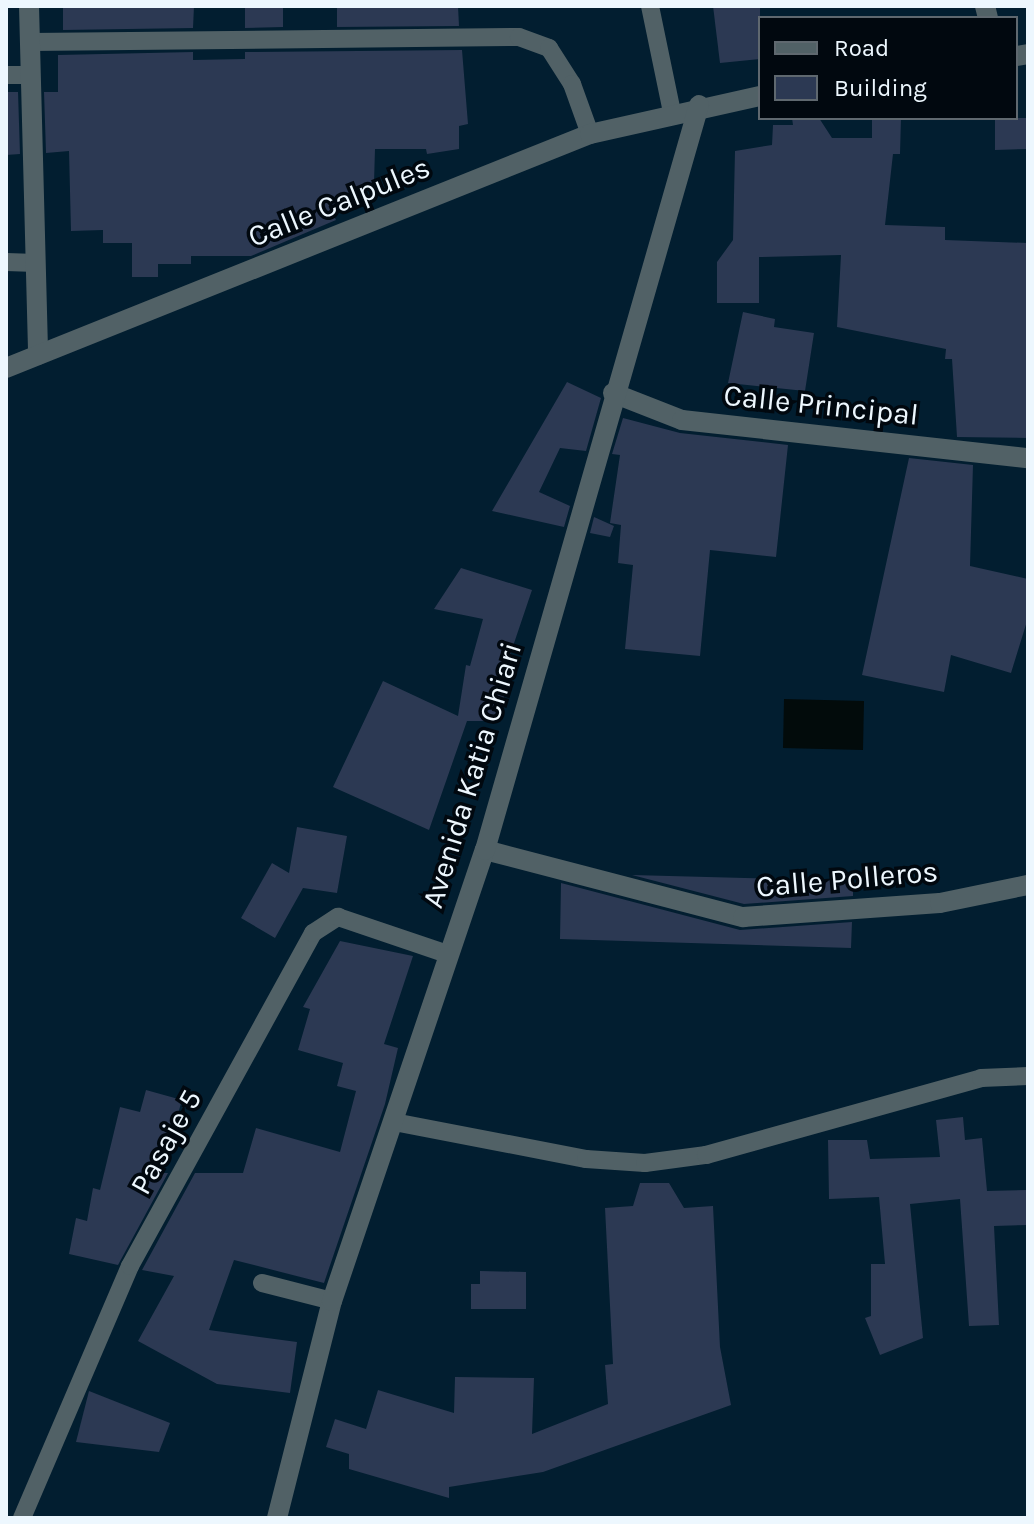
<!DOCTYPE html>
<style>
body{margin:0}
#map{position:relative;width:1034px;height:1524px;overflow:hidden;background:#021e30;font-family:Karla,sans-serif}
div>[style]{position:absolute}
.water>*{inset:0;background:#020b0b}
.building>*{inset:0;background:#2c3953}
.service>*{height:18px;margin:-9px;padding:0 9px;transform-origin:9px;border-radius:9px;background:#516166}
.minor>*{height:20px;margin:-10px;padding:0 10px;transform-origin:10px;border-radius:10px;background:#516166}
span{translate:-50% -50%;white-space:nowrap;text-align:center;line-height:1.15;-webkit-text-stroke:7px #01080f;paint-order:stroke}
.street-label{font-size:30px;color:#edf7fe}
.frame{position:absolute;inset:0;border:8px solid #edf7fe;pointer-events:none}
.legend{position:absolute;left:758px;top:16px;width:260px;height:104px;box-sizing:border-box;background:#01080f;border:2px solid #5f686f;margin:0;padding:10px 14px;list-style:none;font-size:24px;color:#edf7fe}
.legend li{display:flex;align-items:center;gap:16px;height:40px}
.legend b{width:40px;border:2px solid #5f686f}
</style>
<div id="map">
<div class="water">
<div style="clip-path:polygon(784px 699px,864px 701px,863px 750px,783px 748px)"></div>
</div>
<div class="building">
<div style="clip-path:polygon(63px 6px,194px 6px,193px 28px,63px 30px)"></div>
<div style="clip-path:polygon(245px 6px,283px 6px,283px 27px,245px 28px)"></div>
<div style="clip-path:polygon(337px 6px,458px 6px,459px 26px,337px 27px)"></div>
<div style="clip-path:polygon(713px 6px,760px 6px,760px 59px,720px 63px)"></div>
<div style="clip-path:polygon(462px 50px,468px 124px,459px 126px,459px 149px,427px 154px,426px 149px,375px 149px,374px 183px,331px 210px,336px 220px,251px 256px,191px 256px,191px 264px,158px 264px,158px 277px,132px 277px,132px 243px,103px 243px,103px 230px,71px 231px,69px 151px,46px 153px,44px 92px,58px 92px,58px 55px,193px 52px,193px 60px,245px 59px,245px 52px)"></div>
<div style="clip-path:polygon(6px 92px,18px 92px,20px 154px,6px 155px)"></div>
<div style="clip-path:polygon(792px 118px,819px 118px,832px 138px,872px 138px,872px 118px,901px 118px,900px 154px,893px 154px,885px 225px,945px 227px,945px 240px,1028px 243px,1028px 438px,957px 437px,952px 359px,945px 359px,946px 349px,837px 327px,841px 255px,759px 257px,759px 303px,717px 303px,717px 262px,733px 240px,735px 151px,772px 145px,773px 125px,793px 125px)"></div>
<div style="clip-path:polygon(995px 118px,1028px 118px,1028px 149px,995px 150px)"></div>
<div style="clip-path:polygon(743px 312px,775px 319px,774px 327px,814px 333px,805px 391px,728px 383px)"></div>
<div style="clip-path:polygon(567px 382px,601px 398px,586px 451px,560px 448px,539px 492px,570px 506px,564px 527px,492px 511px)"></div>
<div style="clip-path:polygon(623px 418px,680px 433px,788px 445px,776px 557px,710px 550px,700px 656px,625px 649px,633px 565px,618px 563px,621px 525px,610px 523px,620px 455px,612px 454px)"></div>
<div style="clip-path:polygon(909px 458px,973px 465px,970px 566px,1028px 579px,1028px 618px,1011px 673px,951px 655px,944px 692px,862px 675px)"></div>
<div style="clip-path:polygon(594px 517px,614px 526px,610px 537px,590px 533px)"></div>
<div style="clip-path:polygon(461px 568px,532px 590px,509px 658px,501px 721px,467px 721px,429px 830px,333px 787px,383px 681px,458px 716px,466px 665px,470px 666px,483px 619px,434px 609px)"></div>
<div style="clip-path:polygon(297px 827px,347px 836px,337px 893px,303px 888px,275px 938px,241px 918px,272px 863px,289px 873px)"></div>
<div style="clip-path:polygon(632px 875px,853px 881px,853px 896px,744px 904px)"></div>
<div style="clip-path:polygon(561px 883px,740px 930px,852px 922px,851px 948px,560px 939px)"></div>
<div style="clip-path:polygon(340px 941px,413px 956px,384px 1044px,398px 1048px,385px 1104px,324px 1283px,234px 1260px,209px 1330px,297px 1342px,290px 1393px,217px 1384px,138px 1341px,174px 1276px,142px 1270px,195px 1173px,243px 1173px,256px 1128px,340px 1152px,356px 1091px,337px 1086px,343px 1063px,298px 1050px,310px 1009px,303px 1007px)"></div>
<div style="clip-path:polygon(146px 1090px,182px 1100px,161px 1173px,168px 1173px,118px 1265px,69px 1254px,76px 1218px,87px 1221px,93px 1188px,100px 1190px,120px 1107px,140px 1112px)"></div>
<div style="clip-path:polygon(963px 1117px,965px 1140px,982px 1138px,987px 1191px,1028px 1190px,1028px 1225px,994px 1226px,999px 1325px,969px 1326px,960px 1199px,910px 1204px,923px 1338px,880px 1355px,865px 1318px,871px 1316px,871px 1264px,885px 1264px,879px 1197px,829px 1199px,828px 1140px,867px 1140px,870px 1159px,940px 1157px,936px 1120px)"></div>
<div style="clip-path:polygon(640px 1183px,669px 1183px,684px 1208px,713px 1206px,720px 1347px,731px 1405px,543px 1472px,449px 1487px,449px 1498px,349px 1469px,349px 1454px,326px 1447px,335px 1419px,366px 1429px,378px 1390px,454px 1413px,455px 1377px,534px 1378px,532px 1434px,608px 1404px,605px 1365px,613px 1364px,605px 1208px,633px 1206px)"></div>
<div style="clip-path:polygon(480px 1271px,526px 1272px,526px 1309px,471px 1309px,471px 1284px,480px 1284px)"></div>
<div style="clip-path:polygon(89px 1391px,170px 1423px,159px 1452px,76px 1442px)"></div>
</div>
<div class="service">
<div style="left:650px;top:6px;width:108px;rotate:78.3deg"></div>
<div style="left:30px;top:42px;width:489px;rotate:-0.6deg"></div>
<div style="left:519px;top:37px;width:32px;rotate:20deg"></div>
<div style="left:549px;top:48px;width:43px;rotate:57.4deg"></div>
<div style="left:572px;top:84px;width:53px;rotate:70.2deg"></div>
<div style="left:6px;top:75px;width:25px"></div>
<div style="left:6px;top:262px;width:30px;rotate:2deg"></div>
<div style="left:394px;top:1122px;width:196px;rotate:10.9deg"></div>
<div style="left:586px;top:1159px;width:59px;rotate:3.9deg"></div>
<div style="left:645px;top:1163px;width:62px;rotate:-7.5deg"></div>
<div style="left:706px;top:1155px;width:286px;rotate:-15.6deg"></div>
<div style="left:981px;top:1078px;width:47px;rotate:-2.4deg"></div>
<div style="left:262px;top:1283px;width:72px;rotate:14.4deg"></div>
<div style="left:22px;top:1518px;width:274px;rotate:-66.8deg"></div>
<div style="left:130px;top:1266px;width:380px;rotate:-61.2deg"></div>
<div style="left:313px;top:933px;width:30px;rotate:-33deg"></div>
<div style="left:338px;top:917px;width:115px;rotate:18.7deg"></div>
</div>
<div class="minor">
<div style="left:29px;top:6px;width:349px;rotate:88.5deg"></div>
<div style="left:985px;top:6px;width:12px;rotate:76deg"></div>
<div style="left:1016px;top:56px;width:12px;rotate:-9deg"></div>
<div style="left:6px;top:368px;width:629px;rotate:-21.84deg"></div>
<div style="left:590px;top:134px;width:174px;rotate:-12.6deg"></div>
<div style="left:613px;top:393px;width:74px;rotate:21.4deg"></div>
<div style="left:682px;top:420px;width:348px;rotate:6.3deg"></div>
<div style="left:485px;top:850px;width:267px;rotate:14.6deg"></div>
<div style="left:743px;top:917px;width:197px;rotate:-4.1deg"></div>
<div style="left:940px;top:903px;width:90px;rotate:-11.6deg"></div>
<div style="left:277px;top:1518px;width:224px;rotate:-75.8deg"></div>
<div style="left:332px;top:1301px;width:476px;rotate:-71.3deg"></div>
<div style="left:485px;top:850px;width:775px;rotate:-73.97deg"></div>
</div>
<div class="street-label">
<span style="left:339px;top:202px;rotate:-22deg">Calle Calpules</span>
<span style="left:821px;top:405px;rotate:6deg">Calle Principal</span>
<span style="left:472px;top:775px;rotate:-73deg">Avenida Katia Chiari</span>
<span style="left:847px;top:879px;rotate:-5deg">Calle Polleros</span>
<span style="left:166px;top:1142px;rotate:-61deg">Pasaje 5</span>
</div>
<div class="frame"></div>
<ul class="legend">
<li><b style="height:10px;background:#516166"></b>Road</li>
<li><b style="height:22px;background:#2c3953"></b>Building</li>
</ul>
</div>
